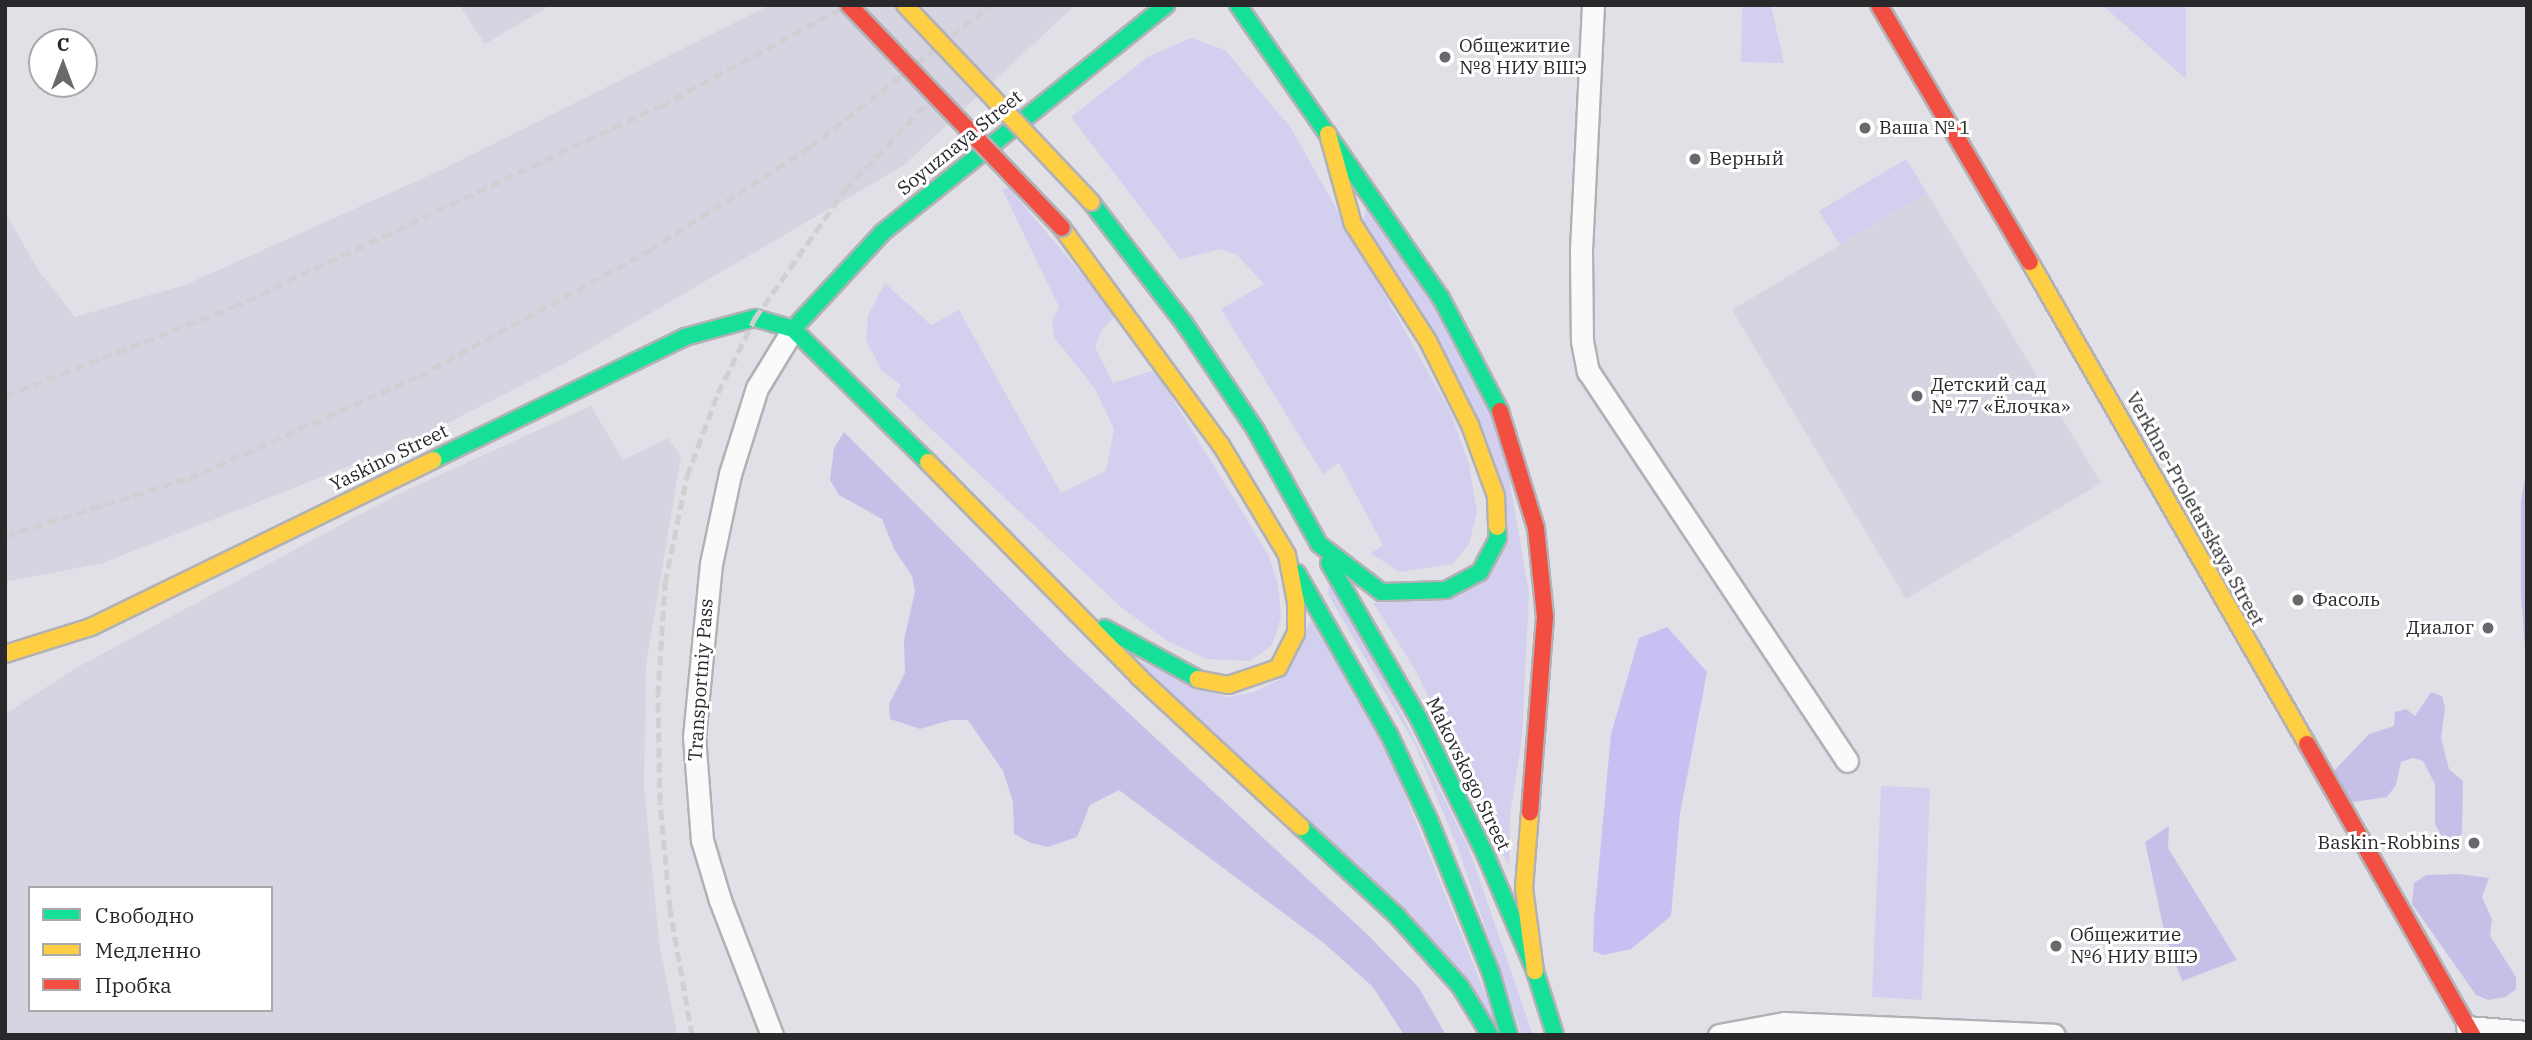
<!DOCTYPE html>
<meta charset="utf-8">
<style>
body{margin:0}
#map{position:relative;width:2532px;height:1040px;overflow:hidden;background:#e1e0e6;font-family:"IBM Plex Serif",serif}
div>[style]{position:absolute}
.built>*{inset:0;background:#d5d4e0}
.green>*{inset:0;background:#d3cfee}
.forest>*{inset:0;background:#c6c0e9}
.water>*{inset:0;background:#c6c0f3}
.roads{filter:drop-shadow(2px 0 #b2b1b6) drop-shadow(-2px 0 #b2b1b6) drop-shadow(0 2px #b2b1b6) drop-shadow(0 -2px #b2b1b6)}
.street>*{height:21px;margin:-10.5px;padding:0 10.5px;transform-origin:10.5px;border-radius:10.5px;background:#fafafb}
.fast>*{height:16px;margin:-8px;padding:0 8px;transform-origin:8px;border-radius:8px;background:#16e098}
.slow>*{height:16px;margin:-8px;padding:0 8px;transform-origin:8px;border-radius:8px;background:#ffcf43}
.jam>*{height:16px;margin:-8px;padding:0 8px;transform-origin:8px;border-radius:8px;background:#f24e42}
.rail>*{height:5px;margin-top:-2.5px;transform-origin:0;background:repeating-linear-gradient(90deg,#d0d0d2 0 10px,transparent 0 15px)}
.bridges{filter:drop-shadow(2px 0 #b2b1b6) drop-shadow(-2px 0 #b2b1b6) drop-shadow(0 2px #b2b1b6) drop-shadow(0 -2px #b2b1b6)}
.slow-bridge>*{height:16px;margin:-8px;padding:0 8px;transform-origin:8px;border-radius:8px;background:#ffcf43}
.jam-bridge>*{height:16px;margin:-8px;padding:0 8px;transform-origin:8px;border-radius:8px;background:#f24e42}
.dots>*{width:19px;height:19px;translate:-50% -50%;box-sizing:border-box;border:4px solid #fff;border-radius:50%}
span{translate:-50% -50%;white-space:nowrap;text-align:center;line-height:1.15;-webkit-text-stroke:6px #fff;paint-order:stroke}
.poi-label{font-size:19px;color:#29292c}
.left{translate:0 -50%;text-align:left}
.right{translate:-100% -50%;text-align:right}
.street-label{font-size:19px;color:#29292c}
.frame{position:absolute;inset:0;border:7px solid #29292c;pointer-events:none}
.legend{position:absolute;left:28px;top:886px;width:245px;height:126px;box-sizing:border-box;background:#fff;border:2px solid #a9a9ab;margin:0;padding:9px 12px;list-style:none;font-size:21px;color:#29292c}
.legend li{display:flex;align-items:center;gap:14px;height:35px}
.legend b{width:35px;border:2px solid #a9a9ab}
.north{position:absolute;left:28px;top:28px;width:70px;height:70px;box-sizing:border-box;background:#fff;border:2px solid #a9a9ab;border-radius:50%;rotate:0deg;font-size:19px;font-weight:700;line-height:28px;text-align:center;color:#29292c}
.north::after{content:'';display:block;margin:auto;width:24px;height:32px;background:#69696d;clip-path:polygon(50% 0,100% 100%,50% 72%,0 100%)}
</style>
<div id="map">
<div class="built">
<div style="clip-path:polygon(459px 5px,551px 5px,485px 44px)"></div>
<div style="clip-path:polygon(770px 5px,1075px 5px,904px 165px,567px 362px,415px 440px,103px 563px,5px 582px,5px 212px,38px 270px,75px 317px,185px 285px,439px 171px)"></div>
<div style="clip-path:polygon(1927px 193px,2101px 483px,1906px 599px,1732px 310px)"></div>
<div style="clip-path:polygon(evenodd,591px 406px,623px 460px,668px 438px,681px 456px,646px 665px,644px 786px,659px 942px,677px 1035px,5px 1035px,5px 714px,76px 668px,398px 494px,591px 406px,30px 888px,271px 888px,271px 1010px,30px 1010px,30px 888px)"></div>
</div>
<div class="green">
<div style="clip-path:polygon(1742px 5px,1771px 5px,1784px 63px,1741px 62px)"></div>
<div style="clip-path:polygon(2102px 5px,2186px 5px,2186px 79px)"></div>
<div style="clip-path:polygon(1191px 38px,1225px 50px,1291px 128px,1450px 411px,1469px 465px,1477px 512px,1469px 544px,1453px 564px,1399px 572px,1371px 553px,1383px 545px,1339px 463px,1323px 474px,1221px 309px,1264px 284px,1237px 255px,1221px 249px,1180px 259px,1071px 117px,1149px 56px)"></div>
<div style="clip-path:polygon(1906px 159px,1927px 193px,1840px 245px,1819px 211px)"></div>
<div style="clip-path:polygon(1009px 188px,1116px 315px,1101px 331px,1095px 347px,1113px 383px,1155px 370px,1268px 554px,1278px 584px,1281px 617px,1272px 645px,1250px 661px,1207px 659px,1167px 641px,1121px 607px,895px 395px,901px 385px,882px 371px,866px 340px,868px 315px,885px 283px,931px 325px,959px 310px,1061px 493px,1106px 471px,1114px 429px,1095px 389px,1054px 337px,1052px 321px,1059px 307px,1002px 189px)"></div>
<div style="clip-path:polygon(1366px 206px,1426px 290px,1502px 437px,1529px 593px,1522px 738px,1510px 815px,1509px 866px,1416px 671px,1373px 603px,1446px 598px,1507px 530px,1363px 224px)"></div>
<div style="clip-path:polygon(1329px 586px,1337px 586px,1468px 846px,1533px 1035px,1522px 1035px,1459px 851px,1415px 745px,1328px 594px)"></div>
<div style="clip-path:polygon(1311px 620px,1383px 741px,1502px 1035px,1138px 661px,1226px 697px,1252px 693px,1278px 680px)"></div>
<div style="clip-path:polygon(1881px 786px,1930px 788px,1922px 1000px,1872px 997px)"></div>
</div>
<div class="forest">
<div style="clip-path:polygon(844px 432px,1066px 655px,1368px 935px,1419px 988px,1446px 1035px,1404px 1035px,1373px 987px,1325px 944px,1119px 790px,1090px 805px,1077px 837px,1048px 847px,1031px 843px,1014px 834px,1013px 802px,1003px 771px,968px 720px,951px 720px,920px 729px,890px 719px,889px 704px,905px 673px,904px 640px,915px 591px,912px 576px,894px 549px,882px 519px,839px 495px,830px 480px,834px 448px)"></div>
<div style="clip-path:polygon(2527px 463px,2527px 683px,2521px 592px,2521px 502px)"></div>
<div style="clip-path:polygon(2431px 692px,2442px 696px,2445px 708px,2441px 738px,2449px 769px,2463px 781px,2462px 834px,2452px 842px,2441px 835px,2435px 824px,2435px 784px,2423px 761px,2413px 758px,2401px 762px,2396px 785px,2387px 797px,2347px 803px,2332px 773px,2369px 734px,2394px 726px,2395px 712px,2406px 709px,2415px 716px)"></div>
<div style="clip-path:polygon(2169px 826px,2168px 848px,2237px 960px,2182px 981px,2165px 935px,2145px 842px)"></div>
<div style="clip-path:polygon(2458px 874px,2489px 878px,2482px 897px,2492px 919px,2490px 936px,2516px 977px,2516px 989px,2506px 997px,2488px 1000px,2476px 995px,2412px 904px,2414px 883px,2426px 875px)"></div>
</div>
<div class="water">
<div style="clip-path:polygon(1667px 627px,1707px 672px,1680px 814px,1671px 916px,1631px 949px,1604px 955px,1593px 951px,1594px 919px,1611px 734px,1639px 638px)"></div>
</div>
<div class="roads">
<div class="street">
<div style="left:1593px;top:5px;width:245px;rotate:92.8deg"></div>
<div style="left:1581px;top:250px;width:91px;rotate:89.4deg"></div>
<div style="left:1582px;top:341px;width:31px;rotate:79deg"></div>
<div style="left:1588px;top:371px;width:468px;rotate:56.4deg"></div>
<div style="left:2467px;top:1027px;width:60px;rotate:4.8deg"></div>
<div style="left:772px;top:1035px;width:145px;rotate:-111.1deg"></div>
<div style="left:720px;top:900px;width:63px;rotate:-106.7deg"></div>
<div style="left:702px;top:840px;width:103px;rotate:-94.4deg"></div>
<div style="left:694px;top:737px;width:174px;rotate:-84.4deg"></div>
<div style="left:711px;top:564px;width:92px;rotate:-78.1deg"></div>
<div style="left:730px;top:474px;width:90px;rotate:-72.6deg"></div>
<div style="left:757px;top:388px;width:69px;rotate:-58.6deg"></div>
<div style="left:1719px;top:1035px;width:66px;rotate:-10.5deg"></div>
<div style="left:1784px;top:1023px;width:270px;rotate:2.5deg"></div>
</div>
<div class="fast">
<div style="left:1238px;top:5px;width:356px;rotate:55.3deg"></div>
<div style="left:1441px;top:298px;width:127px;rotate:62.4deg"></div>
<div style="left:1091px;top:202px;width:153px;rotate:52.5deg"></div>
<div style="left:1184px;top:323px;width:128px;rotate:56.2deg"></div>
<div style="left:1255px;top:429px;width:132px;rotate:60.9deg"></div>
<div style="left:1319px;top:544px;width:78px;rotate:37.7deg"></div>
<div style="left:1381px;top:592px;width:65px;rotate:-1.8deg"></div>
<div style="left:1446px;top:590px;width:38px;rotate:-28deg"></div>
<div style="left:1480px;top:572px;width:38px;rotate:-62deg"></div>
<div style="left:1498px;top:538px;width:11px;rotate:-95deg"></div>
<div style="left:793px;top:329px;width:132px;rotate:-47.1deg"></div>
<div style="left:883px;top:232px;width:363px;rotate:-38.7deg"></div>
<div style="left:433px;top:460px;width:280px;rotate:-26deg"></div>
<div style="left:685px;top:337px;width:73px;rotate:-15.2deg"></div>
<div style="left:755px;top:318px;width:40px;rotate:16deg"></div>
<div style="left:793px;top:329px;width:190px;rotate:44.6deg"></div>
<div style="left:1329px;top:563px;width:178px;rotate:60deg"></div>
<div style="left:1418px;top:717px;width:155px;rotate:63.9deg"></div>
<div style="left:1486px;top:856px;width:125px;rotate:66.9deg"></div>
<div style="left:1535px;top:971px;width:67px;rotate:72.6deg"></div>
<div style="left:1297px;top:573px;width:185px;rotate:60.3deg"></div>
<div style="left:1389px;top:734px;width:97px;rotate:65deg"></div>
<div style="left:1430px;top:822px;width:163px;rotate:68deg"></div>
<div style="left:1491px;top:973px;width:65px;rotate:73.8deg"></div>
<div style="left:1105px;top:628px;width:106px;rotate:28.7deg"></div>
<div style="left:1301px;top:827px;width:131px;rotate:42.8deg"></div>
<div style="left:1397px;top:916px;width:94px;rotate:48deg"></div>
<div style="left:1460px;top:986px;width:57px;rotate:58.5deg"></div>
</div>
<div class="slow">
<div style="left:1328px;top:134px;width:93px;rotate:74.5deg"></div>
<div style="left:1353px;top:224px;width:139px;rotate:57.3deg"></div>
<div style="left:1428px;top:341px;width:94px;rotate:63.4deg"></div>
<div style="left:1470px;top:425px;width:76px;rotate:69.9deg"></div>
<div style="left:1496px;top:496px;width:31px;rotate:88deg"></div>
<div style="left:1062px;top:228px;width:269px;rotate:53.8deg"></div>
<div style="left:1221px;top:445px;width:128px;rotate:59deg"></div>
<div style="left:1287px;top:555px;width:48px;rotate:79.2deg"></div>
<div style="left:1296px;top:602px;width:31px;rotate:90deg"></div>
<div style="left:1296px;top:633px;width:39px;rotate:117deg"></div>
<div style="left:1278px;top:668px;width:53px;rotate:161.2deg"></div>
<div style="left:1228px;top:685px;width:31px;rotate:-169deg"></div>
<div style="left:2030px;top:262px;width:556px;rotate:60.11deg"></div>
<div style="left:928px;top:462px;width:301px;rotate:45.5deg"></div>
<div style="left:1139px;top:677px;width:221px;rotate:42.8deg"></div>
<div style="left:5px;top:654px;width:90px;rotate:-17.4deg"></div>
<div style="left:91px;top:627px;width:381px;rotate:-26deg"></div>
<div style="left:1530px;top:812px;width:76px;rotate:94.5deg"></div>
<div style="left:1524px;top:888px;width:84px;rotate:82.5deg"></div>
</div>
<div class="jam">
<div style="left:1879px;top:5px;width:298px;rotate:59.6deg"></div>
<div style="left:1500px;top:411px;width:122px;rotate:72.9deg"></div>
<div style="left:1536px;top:528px;width:89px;rotate:84.2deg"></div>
<div style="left:1545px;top:617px;width:196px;rotate:94.4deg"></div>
<div style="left:2307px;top:744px;width:335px;rotate:60.4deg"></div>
</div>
</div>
<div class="rail">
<div style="left:5px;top:396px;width:245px;rotate:-21.3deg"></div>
<div style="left:233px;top:307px;width:473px;rotate:-25.2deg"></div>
<div style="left:661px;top:106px;width:212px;rotate:-28.5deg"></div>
<div style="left:5px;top:536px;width:193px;rotate:-17.5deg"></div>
<div style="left:189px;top:478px;width:252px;rotate:-23.9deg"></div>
<div style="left:419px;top:376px;width:263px;rotate:-28.6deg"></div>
<div style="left:650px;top:250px;width:190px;rotate:-32.8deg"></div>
<div style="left:810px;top:147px;width:230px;rotate:-38.1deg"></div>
<div style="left:692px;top:1035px;width:128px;rotate:-99.9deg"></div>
<div style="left:670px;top:909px;width:107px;rotate:-95.3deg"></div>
<div style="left:660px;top:802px;width:107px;rotate:-91.1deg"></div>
<div style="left:658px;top:695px;width:112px;rotate:-86.4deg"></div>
<div style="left:665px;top:583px;width:109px;rotate:-78.4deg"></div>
<div style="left:687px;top:476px;width:89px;rotate:-69.5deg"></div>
<div style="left:718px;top:393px;width:84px;rotate:-63.7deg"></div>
<div style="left:755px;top:318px;width:156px;rotate:-54.9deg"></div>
<div style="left:845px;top:190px;width:127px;rotate:-46.6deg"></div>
</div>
<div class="bridges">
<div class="slow-bridge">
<div style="left:905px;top:5px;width:271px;rotate:46.6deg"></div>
</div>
<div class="jam-bridge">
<div style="left:849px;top:5px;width:308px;rotate:46.3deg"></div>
</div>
</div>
<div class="dots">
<div style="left:1445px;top:57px;background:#69696d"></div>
<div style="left:1865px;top:128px;background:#69696d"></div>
<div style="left:1695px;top:159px;background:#69696d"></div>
<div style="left:1917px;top:396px;background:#69696d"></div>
<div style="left:2298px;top:600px;background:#69696d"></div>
<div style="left:2488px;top:628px;background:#69696d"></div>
<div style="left:2474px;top:843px;background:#69696d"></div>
<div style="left:2056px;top:946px;background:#69696d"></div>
</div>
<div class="poi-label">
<span class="left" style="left:1459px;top:57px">Общежитие<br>№8 НИУ ВШЭ</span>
<span class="left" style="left:1879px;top:128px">Ваша № 1</span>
<span class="left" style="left:1709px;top:159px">Верный</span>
<span class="left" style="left:1931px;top:396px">Детский сад<br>№ 77 «Ёлочка»</span>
<span class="left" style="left:2312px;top:600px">Фасоль</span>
<span class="right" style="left:2474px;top:628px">Диалог</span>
<span class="right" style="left:2460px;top:843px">Baskin-Robbins</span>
<span class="left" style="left:2070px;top:946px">Общежитие<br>№6 НИУ ВШЭ</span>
</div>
<div class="street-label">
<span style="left:960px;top:143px;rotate:-39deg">Soyuznaya Street</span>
<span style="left:389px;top:458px;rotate:-26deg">Yaskino Street</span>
<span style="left:2195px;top:509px;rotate:61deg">Verkhne-Proletarskaya Street</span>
<span style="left:701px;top:680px;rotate:-86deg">Transportniy Pass</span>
<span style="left:1468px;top:774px;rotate:64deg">Makovskogo Street</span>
</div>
<div class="frame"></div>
<ul class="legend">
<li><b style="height:9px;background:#16e098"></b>Свободно</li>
<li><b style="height:9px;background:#ffcf43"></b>Медленно</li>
<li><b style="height:9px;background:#f24e42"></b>Пробка</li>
</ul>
<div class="north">С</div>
</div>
